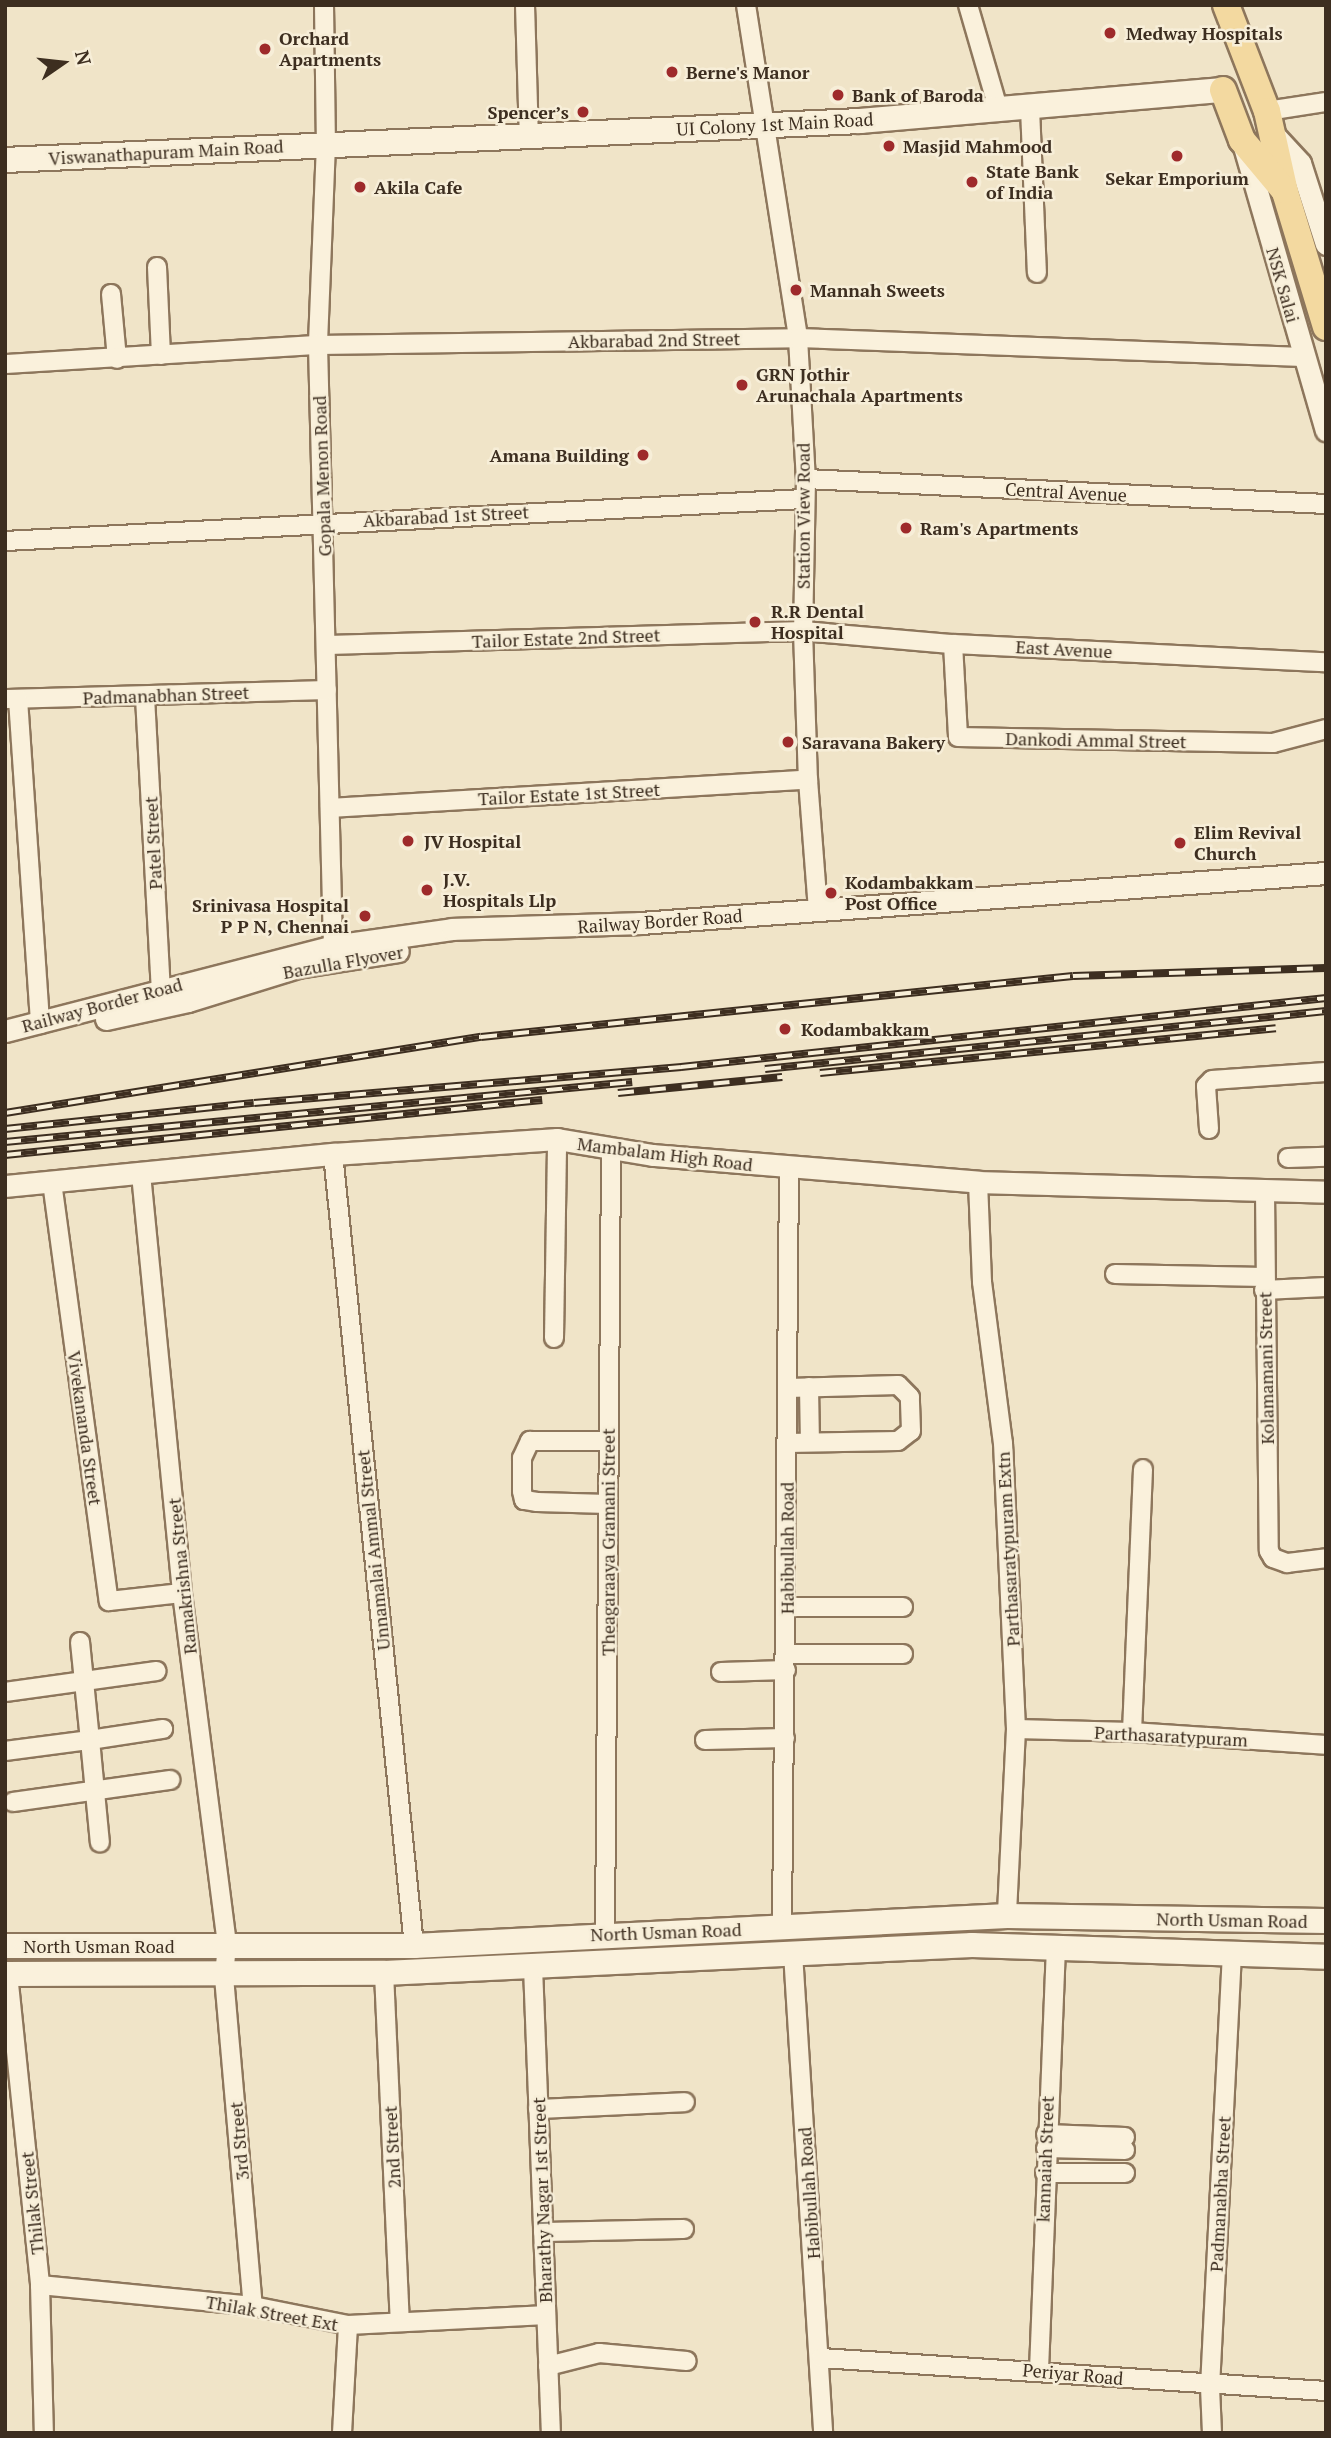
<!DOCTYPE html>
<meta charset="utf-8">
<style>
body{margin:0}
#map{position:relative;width:1331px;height:2438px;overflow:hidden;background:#f0e4c8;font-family:"PT Serif",serif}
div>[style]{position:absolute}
.roads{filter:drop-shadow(2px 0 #8d765c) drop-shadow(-2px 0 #8d765c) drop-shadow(0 2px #8d765c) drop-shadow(0 -2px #8d765c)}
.minor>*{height:18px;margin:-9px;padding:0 9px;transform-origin:9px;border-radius:9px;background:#faf1dc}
.tertiary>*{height:21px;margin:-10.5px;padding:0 10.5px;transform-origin:10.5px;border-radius:10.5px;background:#faf1dc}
.secondary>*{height:24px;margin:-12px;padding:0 12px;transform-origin:12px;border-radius:12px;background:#faf1dc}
.primary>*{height:26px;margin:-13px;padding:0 13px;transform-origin:13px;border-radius:13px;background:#f3d9a0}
.rail>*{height:8px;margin-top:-4px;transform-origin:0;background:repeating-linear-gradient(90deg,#f7eed8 0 16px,#3d2e20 0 32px);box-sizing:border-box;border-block:2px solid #3d2e20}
.dots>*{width:19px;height:19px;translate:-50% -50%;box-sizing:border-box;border:4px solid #f7eed8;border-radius:50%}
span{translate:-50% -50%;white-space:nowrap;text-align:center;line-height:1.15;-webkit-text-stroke:5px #f7eed8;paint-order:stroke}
.poi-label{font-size:18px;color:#3d2e20;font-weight:700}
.left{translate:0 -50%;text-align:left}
.right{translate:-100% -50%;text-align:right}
.street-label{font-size:18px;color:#3d2e20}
.frame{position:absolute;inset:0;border:7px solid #3d2e20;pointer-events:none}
.north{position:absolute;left:28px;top:28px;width:70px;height:70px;-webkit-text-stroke:5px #f7eed8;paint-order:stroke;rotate:76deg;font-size:19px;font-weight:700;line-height:28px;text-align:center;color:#3d2e20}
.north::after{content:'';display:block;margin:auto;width:24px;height:32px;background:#3d2e20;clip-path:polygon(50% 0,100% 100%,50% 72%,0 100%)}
</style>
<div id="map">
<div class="roads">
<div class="minor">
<div style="left:324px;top:5px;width:139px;rotate:89.2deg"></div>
<div style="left:326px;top:144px;width:201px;rotate:92.3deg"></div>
<div style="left:318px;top:345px;width:601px;rotate:88.57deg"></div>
<div style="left:525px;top:5px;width:131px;rotate:88.3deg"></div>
<div style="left:746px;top:5px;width:337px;rotate:81.1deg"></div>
<div style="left:798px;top:338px;width:141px;rotate:86.8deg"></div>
<div style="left:806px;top:479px;width:152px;rotate:91.1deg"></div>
<div style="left:803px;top:631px;width:149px;rotate:88.1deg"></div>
<div style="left:808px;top:780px;width:129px;rotate:85.6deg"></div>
<div style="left:968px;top:5px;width:111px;rotate:73.8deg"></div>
<div style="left:1030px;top:108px;width:165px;rotate:87.6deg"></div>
<div style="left:1267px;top:111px;width:60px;rotate:-8.7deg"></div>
<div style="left:157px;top:267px;width:88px;rotate:87.4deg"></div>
<div style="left:111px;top:294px;width:65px;rotate:84.7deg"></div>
<div style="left:5px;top:364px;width:314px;rotate:-3.5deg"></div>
<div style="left:318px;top:345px;width:480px;rotate:-0.8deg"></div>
<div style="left:798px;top:338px;width:505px;rotate:2.15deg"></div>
<div style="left:806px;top:479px;width:521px;rotate:2.75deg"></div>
<div style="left:5px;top:541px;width:799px;rotate:-3.01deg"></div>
<div style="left:953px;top:644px;width:93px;rotate:86.9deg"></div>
<div style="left:958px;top:737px;width:315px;rotate:1.1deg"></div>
<div style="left:1273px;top:743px;width:55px;rotate:-14.8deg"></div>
<div style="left:328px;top:645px;width:475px;rotate:-1.7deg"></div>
<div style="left:803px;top:631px;width:151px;rotate:5deg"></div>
<div style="left:953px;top:644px;width:373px;rotate:2.8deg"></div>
<div style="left:145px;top:697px;width:292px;rotate:86.9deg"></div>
<div style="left:5px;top:699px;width:322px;rotate:-1.6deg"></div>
<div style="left:18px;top:699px;width:326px;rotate:86.1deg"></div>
<div style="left:330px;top:808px;width:479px;rotate:-3.4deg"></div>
<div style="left:1209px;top:1129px;width:43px;rotate:-94deg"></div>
<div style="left:1206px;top:1086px;width:8px;rotate:-45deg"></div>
<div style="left:1212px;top:1080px;width:114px;rotate:-4deg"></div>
<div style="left:333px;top:1154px;width:796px;rotate:84.16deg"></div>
<div style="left:1288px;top:1158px;width:38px;rotate:-2deg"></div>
<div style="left:141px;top:1174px;width:421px;rotate:84.4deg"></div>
<div style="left:182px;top:1593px;width:356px;rotate:82.7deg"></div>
<div style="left:227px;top:1946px;width:31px;rotate:96deg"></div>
<div style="left:224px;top:1977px;width:330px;rotate:85deg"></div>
<div style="left:52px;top:1182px;width:423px;rotate:82.3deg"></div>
<div style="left:109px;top:1601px;width:73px;rotate:-6.3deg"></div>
<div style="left:978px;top:1182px;width:100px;rotate:87.7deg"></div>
<div style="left:982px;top:1282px;width:162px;rotate:82.6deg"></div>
<div style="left:1003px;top:1443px;width:286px;rotate:87.4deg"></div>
<div style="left:1016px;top:1729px;width:187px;rotate:92.8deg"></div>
<div style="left:1265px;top:1192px;width:359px;rotate:89.4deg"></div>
<div style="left:1269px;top:1551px;width:8px;rotate:60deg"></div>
<div style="left:1273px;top:1558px;width:15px;rotate:20deg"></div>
<div style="left:1287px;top:1563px;width:39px;rotate:-7deg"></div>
<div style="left:1115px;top:1274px;width:149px;rotate:1.2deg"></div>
<div style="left:1264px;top:1290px;width:62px;rotate:-2.8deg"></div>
<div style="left:554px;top:1338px;width:199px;rotate:-89.1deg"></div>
<div style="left:809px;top:1387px;width:55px;rotate:89deg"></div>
<div style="left:788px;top:1443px;width:110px;rotate:-1deg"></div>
<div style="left:898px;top:1441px;width:16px;rotate:-38deg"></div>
<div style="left:911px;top:1431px;width:34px;rotate:-92deg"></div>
<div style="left:910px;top:1397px;width:17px;rotate:-135deg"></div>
<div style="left:898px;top:1385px;width:110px;rotate:178.4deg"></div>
<div style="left:608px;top:1504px;width:71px;rotate:-178.4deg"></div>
<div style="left:537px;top:1502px;width:13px;rotate:-171deg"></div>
<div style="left:524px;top:1500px;width:9px;rotate:-103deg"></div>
<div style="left:522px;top:1491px;width:33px;rotate:-90deg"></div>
<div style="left:522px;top:1458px;width:19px;rotate:-65deg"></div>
<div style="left:530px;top:1441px;width:78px"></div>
<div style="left:787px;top:1607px;width:116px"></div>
<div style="left:80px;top:1642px;width:99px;rotate:84.2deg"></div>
<div style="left:90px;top:1740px;width:74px;rotate:-8.6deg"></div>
<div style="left:787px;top:1654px;width:116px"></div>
<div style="left:721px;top:1672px;width:65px;rotate:-1.8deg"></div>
<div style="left:5px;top:1692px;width:153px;rotate:-7.9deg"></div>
<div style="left:1016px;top:1729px;width:116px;rotate:1.5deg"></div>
<div style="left:1132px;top:1732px;width:194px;rotate:3.8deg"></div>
<div style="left:1132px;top:1732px;width:263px;rotate:-87.6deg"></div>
<div style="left:705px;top:1740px;width:80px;rotate:-1.4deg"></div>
<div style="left:5px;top:1751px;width:86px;rotate:-7.4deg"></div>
<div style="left:90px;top:1740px;width:103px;rotate:84.5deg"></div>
<div style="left:13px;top:1802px;width:159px;rotate:-8deg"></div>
<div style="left:782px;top:1927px;width:758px;rotate:-89.47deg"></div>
<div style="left:605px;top:1934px;width:783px;rotate:-89.56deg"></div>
<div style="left:793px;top:1953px;width:481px;rotate:86.4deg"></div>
<div style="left:533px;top:1967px;width:466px;rotate:87.8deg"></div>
<div style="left:384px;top:1973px;width:348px;rotate:87.4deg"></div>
<div style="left:8px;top:1974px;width:313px;rotate:84.1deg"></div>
<div style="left:40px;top:2285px;width:148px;rotate:88.5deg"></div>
<div style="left:538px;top:2109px;width:147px;rotate:-2.7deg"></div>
<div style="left:1046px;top:2134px;width:79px;rotate:2.2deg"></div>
<div style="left:1046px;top:2148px;width:79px;rotate:1.5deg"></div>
<div style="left:1045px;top:2173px;width:80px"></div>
<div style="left:543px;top:2232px;width:141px;rotate:-1.2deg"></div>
<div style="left:40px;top:2285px;width:214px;rotate:5.6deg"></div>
<div style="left:253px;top:2306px;width:97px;rotate:11.3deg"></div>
<div style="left:348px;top:2325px;width:198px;rotate:-2.9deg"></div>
<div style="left:821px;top:2358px;width:506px;rotate:3.74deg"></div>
<div style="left:548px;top:2366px;width:53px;rotate:-14.3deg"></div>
<div style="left:599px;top:2353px;width:88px;rotate:5.2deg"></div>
<div style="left:1039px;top:2370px;width:421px;rotate:-87.7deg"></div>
<div style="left:342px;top:2433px;width:108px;rotate:-86.8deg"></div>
<div style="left:1212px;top:2433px;width:46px;rotate:-92.5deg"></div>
<div style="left:1210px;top:2387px;width:433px;rotate:-87.1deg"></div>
</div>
<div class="tertiary">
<div style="left:1274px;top:135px;width:38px;rotate:47deg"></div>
<div style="left:1300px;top:163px;width:85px;rotate:72.2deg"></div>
<div style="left:1243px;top:143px;width:299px;rotate:73.9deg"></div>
<div style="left:106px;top:1019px;width:84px;rotate:-12.4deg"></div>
<div style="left:188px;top:1001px;width:115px;rotate:-17.2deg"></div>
<div style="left:298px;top:967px;width:101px;rotate:-9.1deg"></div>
<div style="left:5px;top:1031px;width:339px;rotate:-14.5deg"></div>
<div style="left:333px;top:946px;width:120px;rotate:-8.1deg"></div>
<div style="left:452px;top:929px;width:188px;rotate:-1.8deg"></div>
<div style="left:640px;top:923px;width:688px;rotate:-4.17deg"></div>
<div style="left:5px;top:1186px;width:330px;rotate:-5.6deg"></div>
<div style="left:333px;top:1154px;width:225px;rotate:-3.8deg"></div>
<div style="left:557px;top:1139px;width:97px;rotate:9.5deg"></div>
<div style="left:653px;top:1155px;width:326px;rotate:4.7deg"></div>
<div style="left:978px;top:1182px;width:348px;rotate:1.6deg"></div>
</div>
<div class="secondary">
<div style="left:5px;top:160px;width:856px;rotate:-2.61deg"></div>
<div style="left:860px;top:121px;width:364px;rotate:-4.9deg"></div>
<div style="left:5px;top:1946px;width:409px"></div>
<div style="left:414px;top:1946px;width:594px;rotate:-2.9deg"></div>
<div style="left:1007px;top:1916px;width:319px;rotate:0.9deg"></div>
<div style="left:5px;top:1974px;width:379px;rotate:-0.2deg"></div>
<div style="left:384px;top:1973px;width:589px;rotate:-2.73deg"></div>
<div style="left:972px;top:1945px;width:354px;rotate:1.9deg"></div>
</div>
<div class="primary">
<div style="left:1226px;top:5px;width:114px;rotate:68.9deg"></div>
<div style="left:1267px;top:111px;width:83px;rotate:77.5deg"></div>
<div style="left:1285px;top:192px;width:141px;rotate:73.1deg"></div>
<div style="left:1223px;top:90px;width:53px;rotate:69.2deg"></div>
<div style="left:1242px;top:140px;width:65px;rotate:50deg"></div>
</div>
</div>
<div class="rail">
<div style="left:765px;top:1069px;width:564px;rotate:-5.9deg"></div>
<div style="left:820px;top:1073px;width:458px;rotate:-5.6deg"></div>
<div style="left:618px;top:1093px;width:165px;rotate:-5.6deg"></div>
<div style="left:5px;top:1113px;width:482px;rotate:-9.1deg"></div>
<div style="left:481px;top:1037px;width:595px;rotate:-5.88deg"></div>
<div style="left:1073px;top:976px;width:253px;rotate:-1.8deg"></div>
<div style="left:5px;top:1129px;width:250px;rotate:-6deg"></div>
<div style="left:254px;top:1103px;width:429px;rotate:-4.8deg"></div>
<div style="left:681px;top:1067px;width:649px;rotate:-6.11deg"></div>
<div style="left:5px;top:1142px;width:630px;rotate:-5.47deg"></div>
<div style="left:5px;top:1155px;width:540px;rotate:-5.85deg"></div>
</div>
<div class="dots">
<div style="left:1110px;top:33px;background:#9e2a2b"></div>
<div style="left:265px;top:49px;background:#9e2a2b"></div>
<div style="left:672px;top:72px;background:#9e2a2b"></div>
<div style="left:838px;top:95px;background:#9e2a2b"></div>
<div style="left:583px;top:112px;background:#9e2a2b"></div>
<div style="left:889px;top:146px;background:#9e2a2b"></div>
<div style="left:1177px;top:156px;background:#9e2a2b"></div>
<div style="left:972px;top:182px;background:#9e2a2b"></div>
<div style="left:360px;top:187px;background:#9e2a2b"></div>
<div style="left:796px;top:290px;background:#9e2a2b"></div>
<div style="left:742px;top:385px;background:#9e2a2b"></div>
<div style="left:643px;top:455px;background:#9e2a2b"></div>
<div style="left:906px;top:528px;background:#9e2a2b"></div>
<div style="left:755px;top:622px;background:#9e2a2b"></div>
<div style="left:788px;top:742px;background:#9e2a2b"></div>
<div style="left:408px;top:841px;background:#9e2a2b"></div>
<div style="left:1180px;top:843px;background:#9e2a2b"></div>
<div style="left:427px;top:890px;background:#9e2a2b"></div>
<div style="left:831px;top:893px;background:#9e2a2b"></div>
<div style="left:365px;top:916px;background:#9e2a2b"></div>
<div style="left:785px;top:1029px;background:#9e2a2b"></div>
</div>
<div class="poi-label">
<span class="left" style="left:1126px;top:33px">Medway Hospitals</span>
<span class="left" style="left:279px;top:49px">Orchard<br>Apartments</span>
<span class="left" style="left:686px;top:72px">Berne's Manor</span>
<span class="left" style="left:852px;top:95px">Bank of Baroda</span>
<span class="right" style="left:569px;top:112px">Spencer’s</span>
<span class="left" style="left:903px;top:146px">Masjid Mahmood</span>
<span class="left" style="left:986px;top:182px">State Bank<br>of India</span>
<span style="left:1177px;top:178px">Sekar Emporium</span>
<span class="left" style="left:374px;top:187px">Akila Cafe</span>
<span class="left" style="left:810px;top:290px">Mannah Sweets</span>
<span class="left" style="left:756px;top:385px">GRN Jothir<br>Arunachala Apartments</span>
<span class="right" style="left:629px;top:455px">Amana Building</span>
<span class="left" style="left:920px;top:528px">Ram's Apartments</span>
<span class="left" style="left:771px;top:622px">R.R Dental<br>Hospital</span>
<span class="left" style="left:802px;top:742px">Saravana Bakery</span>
<span class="left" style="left:1194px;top:843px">Elim Revival<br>Church</span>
<span class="left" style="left:424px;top:841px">JV Hospital</span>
<span class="left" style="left:443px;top:890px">J.V.<br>Hospitals Llp</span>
<span class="left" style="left:845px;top:893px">Kodambakkam<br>Post Office</span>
<span class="right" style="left:349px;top:916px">Srinivasa Hospital<br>P P N, Chennai</span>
<span class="left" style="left:801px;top:1029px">Kodambakkam</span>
</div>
<div class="street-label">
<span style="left:775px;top:124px;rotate:-3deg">UI Colony 1st Main Road</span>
<span style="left:166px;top:152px;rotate:-3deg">Viswanathapuram Main Road</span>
<span style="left:1283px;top:285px;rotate:74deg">NSK Salai</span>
<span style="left:654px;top:340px;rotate:-1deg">Akbarabad 2nd Street</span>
<span style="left:322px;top:476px;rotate:-92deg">Gopala Menon Road</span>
<span style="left:1066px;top:492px;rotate:3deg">Central Avenue</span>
<span style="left:446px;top:516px;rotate:-3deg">Akbarabad 1st Street</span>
<span style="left:803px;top:516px;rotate:-90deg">Station View Road</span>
<span style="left:566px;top:638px;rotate:-2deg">Tailor Estate 2nd Street</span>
<span style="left:1064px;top:649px;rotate:3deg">East Avenue</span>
<span style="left:166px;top:695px;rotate:-2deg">Padmanabhan Street</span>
<span style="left:1096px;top:740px;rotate:1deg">Dankodi Ammal Street</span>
<span style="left:569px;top:794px;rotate:-3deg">Tailor Estate 1st Street</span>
<span style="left:153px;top:843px;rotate:-93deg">Patel Street</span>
<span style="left:660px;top:921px;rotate:-4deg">Railway Border Road</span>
<span style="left:343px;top:962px;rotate:-10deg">Bazulla Flyover</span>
<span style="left:102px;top:1005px;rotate:-15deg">Railway Border Road</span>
<span style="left:665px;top:1154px;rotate:7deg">Mambalam High Road</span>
<span style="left:1266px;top:1368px;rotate:-91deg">Kolamamani Street</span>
<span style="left:85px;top:1428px;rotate:82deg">Vivekananda Street</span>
<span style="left:608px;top:1542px;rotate:-90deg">Theagaraaya Gramani Street</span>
<span style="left:787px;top:1548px;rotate:-90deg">Habibullah Road</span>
<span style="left:1008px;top:1549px;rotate:-93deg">Parthasaratypuram Extn</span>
<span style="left:373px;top:1550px;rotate:-96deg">Unnamalai Ammal Street</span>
<span style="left:182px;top:1576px;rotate:-96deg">Ramakrishna Street</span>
<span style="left:1171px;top:1736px;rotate:3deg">Parthasaratypuram</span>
<span style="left:1232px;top:1920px;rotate:1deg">North Usman Road</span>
<span style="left:666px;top:1932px;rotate:-2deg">North Usman Road</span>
<span style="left:99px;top:1946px">North Usman Road</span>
<span style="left:239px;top:2141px;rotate:-95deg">3rd Street</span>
<span style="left:392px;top:2147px;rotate:-93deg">2nd Street</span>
<span style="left:1045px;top:2159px;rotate:-88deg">kannaiah Street</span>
<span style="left:809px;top:2193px;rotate:-94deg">Habibullah Road</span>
<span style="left:1220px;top:2194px;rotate:-87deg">Padmanabha Street</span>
<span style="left:542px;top:2200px;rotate:-92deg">Bharathy Nagar 1st Street</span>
<span style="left:32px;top:2203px;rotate:-96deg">Thilak Street</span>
<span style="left:272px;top:2313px;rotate:10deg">Thilak Street Ext</span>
<span style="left:1073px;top:2374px;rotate:5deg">Periyar Road</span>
</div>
<div class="frame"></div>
<div class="north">N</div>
</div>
